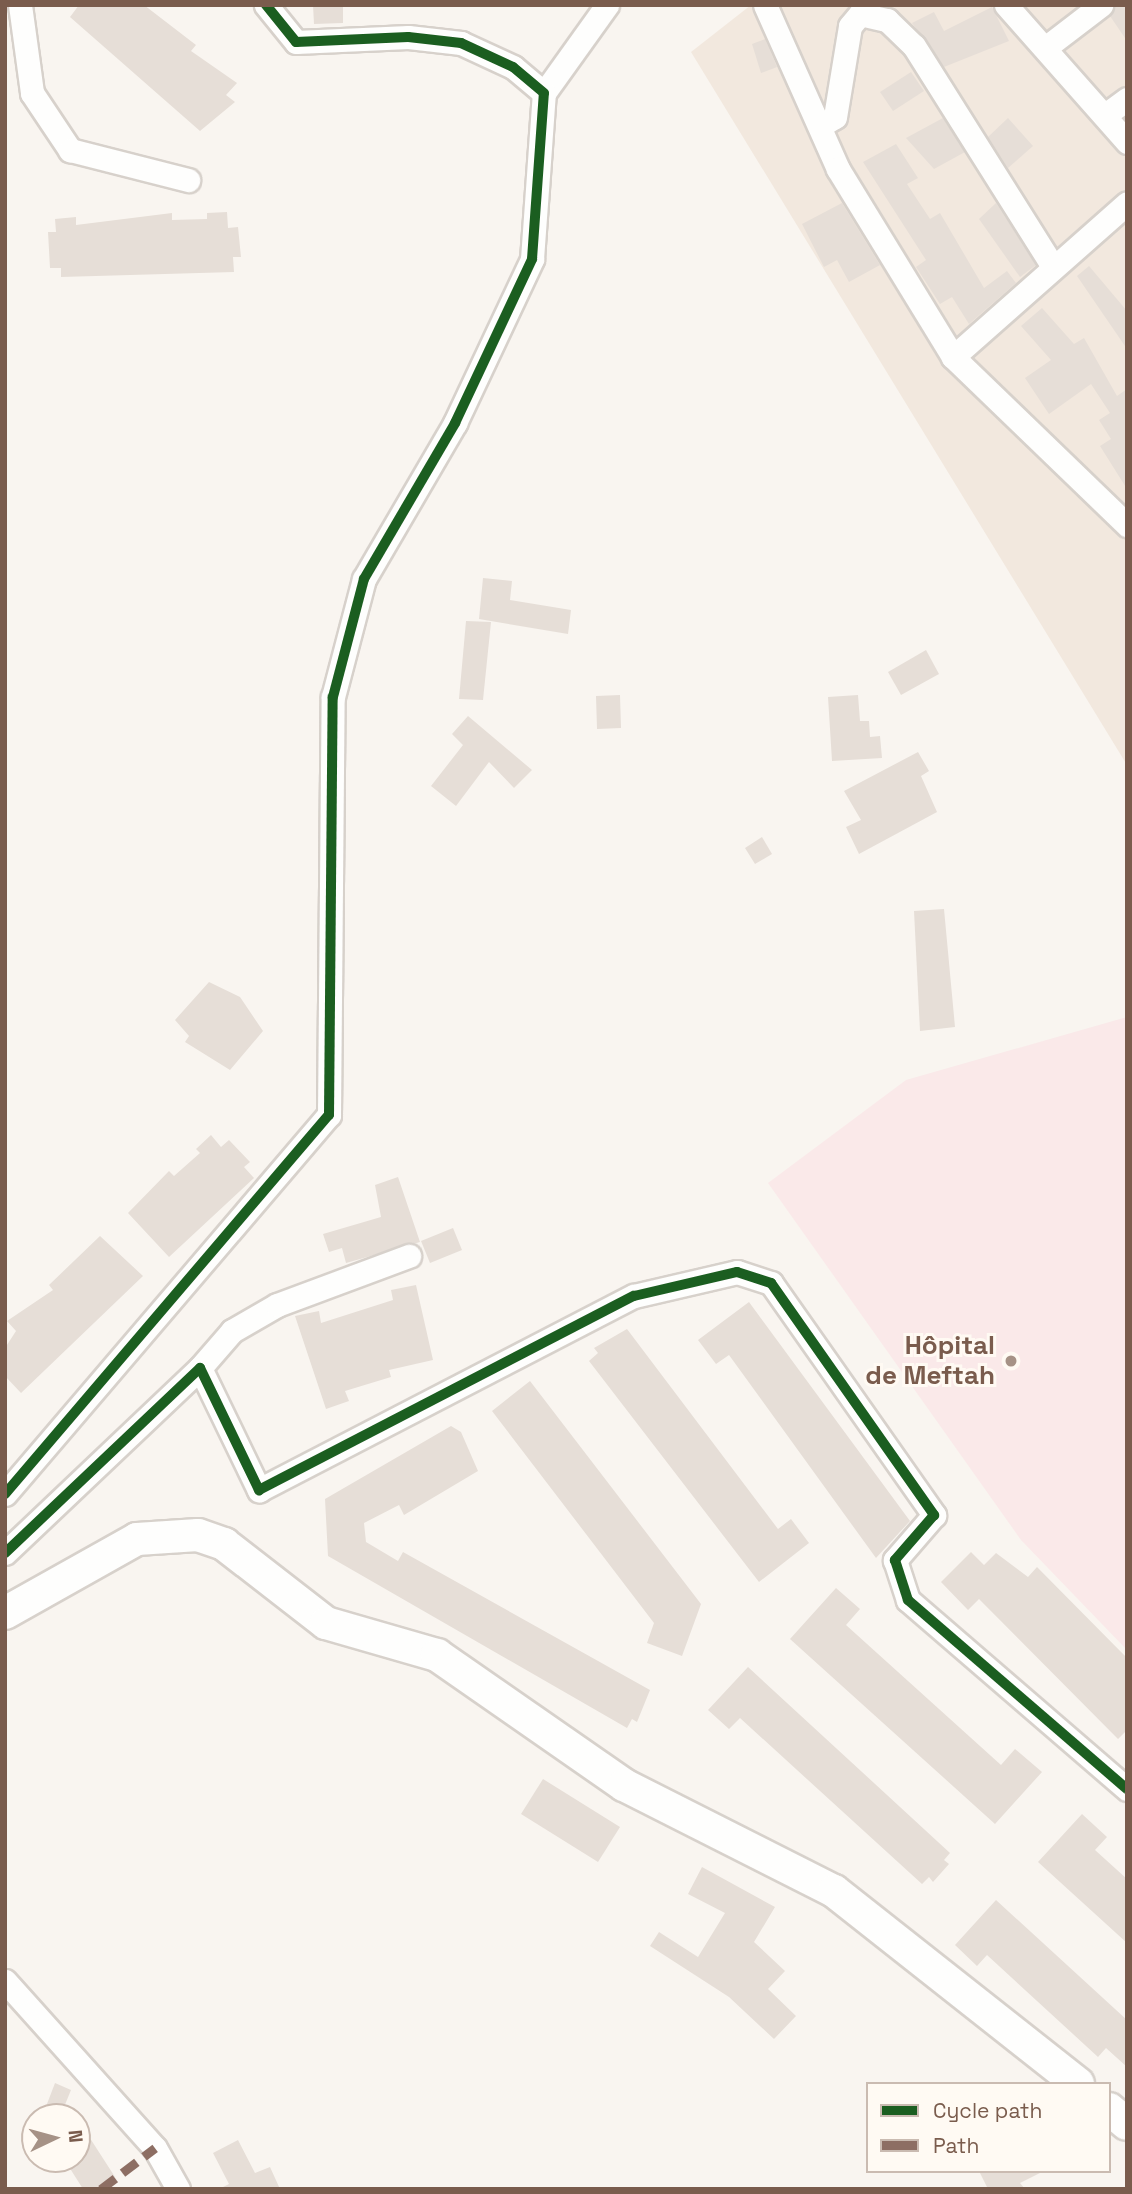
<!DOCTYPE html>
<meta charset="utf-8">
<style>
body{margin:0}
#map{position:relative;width:1132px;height:2194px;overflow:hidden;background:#f9f5f0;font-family:"Space Grotesk",sans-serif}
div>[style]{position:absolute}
.residential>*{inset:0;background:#f2e8de}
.medical>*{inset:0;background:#fae9e9}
.building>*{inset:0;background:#e6ded7}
.roads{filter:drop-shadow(2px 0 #d7d1cb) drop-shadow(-2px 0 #d7d1cb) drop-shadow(0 2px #d7d1cb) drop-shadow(0 -2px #d7d1cb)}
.street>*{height:23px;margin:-11.5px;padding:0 11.5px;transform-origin:11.5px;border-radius:11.5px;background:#fefefd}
.secondary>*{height:32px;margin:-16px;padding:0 16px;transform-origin:16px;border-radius:16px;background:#fefefd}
.quiet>*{height:9px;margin-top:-4.5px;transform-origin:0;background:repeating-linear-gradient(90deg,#8d6e63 0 18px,transparent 0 27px)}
.cycleway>*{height:10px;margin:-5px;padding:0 5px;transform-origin:5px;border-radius:5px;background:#1b5e20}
.dots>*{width:19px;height:19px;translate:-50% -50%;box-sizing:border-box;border:4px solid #fffaf3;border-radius:50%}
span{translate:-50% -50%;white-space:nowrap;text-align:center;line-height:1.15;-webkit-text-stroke:6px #fffaf3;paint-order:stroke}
.poi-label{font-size:26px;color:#7a5c4d;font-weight:700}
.right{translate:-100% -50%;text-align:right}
.frame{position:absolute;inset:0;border:7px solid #7a5c4d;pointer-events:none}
.legend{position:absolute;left:866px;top:2082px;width:245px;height:91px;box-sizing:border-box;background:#fffaf3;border:2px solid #cabbb1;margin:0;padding:9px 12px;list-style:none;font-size:21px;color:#7a5c4d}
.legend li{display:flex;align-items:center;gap:14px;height:35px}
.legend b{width:35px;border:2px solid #cabbb1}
.north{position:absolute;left:21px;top:2103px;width:70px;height:70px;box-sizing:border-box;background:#fffaf3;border:2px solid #cabbb1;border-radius:50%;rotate:85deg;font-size:19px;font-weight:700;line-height:28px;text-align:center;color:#7a5c4d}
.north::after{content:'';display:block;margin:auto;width:24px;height:32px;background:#a69286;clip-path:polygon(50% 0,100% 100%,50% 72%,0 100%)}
</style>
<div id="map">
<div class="residential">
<div style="clip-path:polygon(751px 5px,1127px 5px,1127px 765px,691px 52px)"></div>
</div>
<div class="medical">
<div style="clip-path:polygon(1127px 1017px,1127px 1650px,1021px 1540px,768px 1183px,906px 1080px)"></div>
</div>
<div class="building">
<div style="clip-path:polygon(79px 5px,144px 5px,196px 45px,191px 51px,237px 83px,226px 95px,235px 102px,200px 131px,70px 17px)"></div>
<div style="clip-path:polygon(313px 5px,343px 5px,343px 23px,314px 24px)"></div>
<div style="clip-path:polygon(1115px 5px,1127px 5px,1127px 41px,1110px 16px)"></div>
<div style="clip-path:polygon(992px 7px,1009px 41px,944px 67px,912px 23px,934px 12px,944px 31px)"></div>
<div style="clip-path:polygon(765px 39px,777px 67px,761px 73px,752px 44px)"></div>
<div style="clip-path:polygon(911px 72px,924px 91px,893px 111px,880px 92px)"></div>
<div style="clip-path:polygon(943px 118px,965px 152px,934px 169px,906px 138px)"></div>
<div style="clip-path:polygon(1008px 118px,1033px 146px,1008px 168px,988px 137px)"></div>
<div style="clip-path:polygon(896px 144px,918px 178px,907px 184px,930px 219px,940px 213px,984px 288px,1007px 271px,1016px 283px,969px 324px,952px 297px,940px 304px,916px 267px,926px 260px,863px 162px)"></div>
<div style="clip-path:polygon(842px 203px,880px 265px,849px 282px,837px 260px,824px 267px,802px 224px)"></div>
<div style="clip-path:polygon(996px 203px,1036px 265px,1020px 277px,979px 219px)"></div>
<div style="clip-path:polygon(227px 212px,228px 228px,238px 227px,241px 257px,233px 257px,234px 272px,61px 277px,61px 268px,50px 268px,48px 232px,56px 232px,55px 219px,76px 217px,76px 225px,172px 213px,172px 220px,207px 219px,207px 213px)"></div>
<div style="clip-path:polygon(1089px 266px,1127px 311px,1127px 349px,1077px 276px)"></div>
<div style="clip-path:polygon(1042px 308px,1074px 344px,1084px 338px,1117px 396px,1127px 389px,1127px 489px,1100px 446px,1111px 439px,1099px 420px,1110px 413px,1091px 384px,1049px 414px,1025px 378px,1051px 360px,1021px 326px)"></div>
<div style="clip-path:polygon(483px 578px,512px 581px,510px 600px,571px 610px,568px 634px,479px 619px)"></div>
<div style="clip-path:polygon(466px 621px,491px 622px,483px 700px,459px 699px)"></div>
<div style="clip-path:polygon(926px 650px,939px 674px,901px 695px,888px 672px)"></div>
<div style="clip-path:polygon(620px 695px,621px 728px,597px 729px,596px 696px)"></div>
<div style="clip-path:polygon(858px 695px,860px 721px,869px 721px,870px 737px,880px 736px,882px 758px,832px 761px,828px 697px)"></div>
<div style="clip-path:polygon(468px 716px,532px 770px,514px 788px,489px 762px,456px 806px,431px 786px,463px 745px,452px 734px)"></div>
<div style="clip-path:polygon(918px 752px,929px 771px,921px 776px,937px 812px,859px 854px,846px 827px,861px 820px,844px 791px)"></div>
<div style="clip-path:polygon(762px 837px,772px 854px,755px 864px,745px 848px)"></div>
<div style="clip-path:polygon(944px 909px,955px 1027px,920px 1031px,914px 911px)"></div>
<div style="clip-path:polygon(209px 982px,240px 997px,263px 1031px,230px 1070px,185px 1042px,189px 1036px,175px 1020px)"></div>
<div style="clip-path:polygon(211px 1135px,221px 1147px,229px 1140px,250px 1162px,244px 1167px,254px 1178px,169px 1257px,128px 1213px,169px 1171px,174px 1176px,200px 1153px,196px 1149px)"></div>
<div style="clip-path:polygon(398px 1177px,420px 1242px,346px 1263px,342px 1248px,329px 1252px,323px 1234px,381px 1217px,375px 1185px)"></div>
<div style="clip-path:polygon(453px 1228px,462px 1250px,430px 1263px,421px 1241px)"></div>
<div style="clip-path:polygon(100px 1236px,143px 1276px,21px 1393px,5px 1376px,5px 1348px,16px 1331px,7px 1321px,53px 1290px,49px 1285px)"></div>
<div style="clip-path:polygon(416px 1285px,433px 1360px,389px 1370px,391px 1377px,345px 1391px,349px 1401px,326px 1409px,295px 1316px,319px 1311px,321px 1323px,393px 1300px,391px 1290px)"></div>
<div style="clip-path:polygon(749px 1302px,910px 1521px,876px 1558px,729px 1355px,716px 1364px,698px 1340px)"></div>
<div style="clip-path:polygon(627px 1329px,778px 1529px,791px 1519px,809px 1543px,759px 1582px,589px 1361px,598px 1353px,594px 1348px)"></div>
<div style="clip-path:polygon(530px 1381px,701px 1604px,682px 1656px,647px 1643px,654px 1623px,492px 1411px)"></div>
<div style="clip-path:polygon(451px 1426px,461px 1432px,478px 1471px,404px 1515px,399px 1505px,364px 1523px,366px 1542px,398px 1561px,403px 1552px,650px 1690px,637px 1722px,632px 1719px,627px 1728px,328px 1556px,325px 1499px)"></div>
<div style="clip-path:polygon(971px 1552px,984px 1565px,996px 1553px,1028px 1577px,1037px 1567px,1127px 1658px,1127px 1730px,1118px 1739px,979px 1599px,968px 1610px,941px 1582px)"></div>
<div style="clip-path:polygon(836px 1588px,860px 1609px,846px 1625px,1001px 1765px,1015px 1749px,1042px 1772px,995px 1824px,790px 1639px)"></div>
<div style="clip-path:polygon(748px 1667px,950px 1853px,944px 1860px,949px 1864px,933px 1882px,929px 1877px,922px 1884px,740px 1718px,729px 1729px,708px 1710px)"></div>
<div style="clip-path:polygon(543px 1779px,620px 1827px,598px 1862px,521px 1814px)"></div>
<div style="clip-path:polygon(1082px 1814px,1107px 1837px,1095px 1850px,1127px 1879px,1127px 1943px,1038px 1862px)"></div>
<div style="clip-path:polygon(702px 1867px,775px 1907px,754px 1942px,785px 1971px,768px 1989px,796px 2016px,774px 2039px,729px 1997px,650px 1946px,659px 1932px,698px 1957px,725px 1913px,688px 1894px)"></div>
<div style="clip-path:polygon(996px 1900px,1127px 2020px,1127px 2067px,1106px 2048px,1098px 2057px,987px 1955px,977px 1966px,955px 1945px)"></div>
<div style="clip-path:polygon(55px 2083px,71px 2090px,60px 2117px,42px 2117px)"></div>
<div style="clip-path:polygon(77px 2118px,115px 2177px,97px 2189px,83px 2189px,64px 2159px,77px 2159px)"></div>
<div style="clip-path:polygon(238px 2140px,255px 2173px,270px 2167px,280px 2189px,219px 2189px,229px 2184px,213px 2153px)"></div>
<div style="clip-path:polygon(979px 2171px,1044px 2171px,1020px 2183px,1025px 2189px,988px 2189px)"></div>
</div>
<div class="roads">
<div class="street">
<div style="left:20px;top:5px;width:89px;rotate:82.2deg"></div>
<div style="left:32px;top:93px;width:69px;rotate:56.3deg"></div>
<div style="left:70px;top:150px;width:122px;rotate:14.3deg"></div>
<div style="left:765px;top:5px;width:180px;rotate:66deg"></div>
<div style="left:838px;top:169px;width:220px;rotate:58.5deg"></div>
<div style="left:953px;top:357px;width:242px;rotate:44deg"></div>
<div style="left:1006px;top:5px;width:183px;rotate:48.5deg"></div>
<div style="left:1045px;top:48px;width:71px;rotate:-37.5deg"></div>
<div style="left:544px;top:93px;width:108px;rotate:-54.4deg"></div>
<div style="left:1105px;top:115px;width:27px;rotate:-36deg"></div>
<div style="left:820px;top:126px;width:17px;rotate:-31deg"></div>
<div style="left:835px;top:117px;width:92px;rotate:-80.6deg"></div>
<div style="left:850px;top:26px;width:16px;rotate:-50deg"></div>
<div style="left:860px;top:14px;width:28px;rotate:13deg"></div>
<div style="left:887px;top:20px;width:37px;rotate:44deg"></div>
<div style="left:914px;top:46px;width:259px;rotate:57.8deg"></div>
<div style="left:953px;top:357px;width:232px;rotate:-41.5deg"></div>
<div style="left:200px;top:1368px;width:49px;rotate:-49.1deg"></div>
<div style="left:232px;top:1331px;width:52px;rotate:-30deg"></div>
<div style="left:277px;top:1305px;width:141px;rotate:-20.4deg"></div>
<div style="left:5px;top:1494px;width:499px;rotate:-49.5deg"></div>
<div style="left:329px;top:1115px;width:418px;rotate:-89.5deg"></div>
<div style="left:333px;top:697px;width:122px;rotate:-75.3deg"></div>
<div style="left:364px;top:579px;width:181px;rotate:-59.7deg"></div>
<div style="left:455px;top:423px;width:181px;rotate:-64.8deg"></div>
<div style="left:532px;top:259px;width:166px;rotate:-85.9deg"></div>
<div style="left:544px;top:93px;width:40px;rotate:-140deg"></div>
<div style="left:513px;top:67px;width:57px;rotate:-155.2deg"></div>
<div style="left:461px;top:43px;width:53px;rotate:-173.5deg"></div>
<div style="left:408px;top:37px;width:112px;rotate:177.4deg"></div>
<div style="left:296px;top:42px;width:48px;rotate:-129deg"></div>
<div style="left:5px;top:1553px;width:269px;rotate:-43.5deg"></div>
<div style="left:200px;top:1368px;width:136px;rotate:64.2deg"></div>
<div style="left:259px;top:1490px;width:422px;rotate:-27.4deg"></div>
<div style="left:634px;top:1296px;width:106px;rotate:-13.1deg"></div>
<div style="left:737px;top:1272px;width:36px;rotate:18deg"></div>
<div style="left:771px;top:1283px;width:284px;rotate:54.9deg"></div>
<div style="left:934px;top:1515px;width:60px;rotate:130.9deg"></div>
<div style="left:895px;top:1560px;width:42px;rotate:72deg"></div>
<div style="left:908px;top:1600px;width:289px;rotate:40.8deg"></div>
<div style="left:5px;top:1981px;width:224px;rotate:48.1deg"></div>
<div style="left:155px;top:2148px;width:47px;rotate:60.7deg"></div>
</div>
<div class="secondary">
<div style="left:5px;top:1613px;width:151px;rotate:-29.3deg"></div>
<div style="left:137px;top:1539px;width:61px;rotate:-3.8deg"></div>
<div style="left:198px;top:1535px;width:28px;rotate:19deg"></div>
<div style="left:224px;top:1544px;width:129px;rotate:37.8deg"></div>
<div style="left:326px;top:1623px;width:116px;rotate:16.1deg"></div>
<div style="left:437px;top:1655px;width:228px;rotate:34.8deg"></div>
<div style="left:624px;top:1785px;width:235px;rotate:26.8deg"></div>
<div style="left:834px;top:1891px;width:311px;rotate:38.3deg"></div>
<div style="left:1109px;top:2109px;width:23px;rotate:40deg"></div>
</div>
</div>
<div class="quiet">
<div style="left:101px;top:2189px;width:68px;rotate:-37.2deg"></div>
</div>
<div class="cycleway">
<div style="left:5px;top:1494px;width:499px;rotate:-49.5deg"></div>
<div style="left:329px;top:1115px;width:418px;rotate:-89.5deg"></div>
<div style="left:333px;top:697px;width:122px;rotate:-75.3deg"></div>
<div style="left:364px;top:579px;width:181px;rotate:-59.7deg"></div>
<div style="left:455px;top:423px;width:181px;rotate:-64.8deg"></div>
<div style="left:532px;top:259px;width:166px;rotate:-85.9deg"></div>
<div style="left:544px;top:93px;width:40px;rotate:-140deg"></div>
<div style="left:513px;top:67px;width:57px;rotate:-155.2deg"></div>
<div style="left:461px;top:43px;width:53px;rotate:-173.5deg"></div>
<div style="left:408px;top:37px;width:112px;rotate:177.4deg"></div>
<div style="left:296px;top:42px;width:48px;rotate:-129deg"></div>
<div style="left:5px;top:1553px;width:269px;rotate:-43.5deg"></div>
<div style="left:200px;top:1368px;width:136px;rotate:64.2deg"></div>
<div style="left:259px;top:1490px;width:422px;rotate:-27.4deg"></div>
<div style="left:634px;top:1296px;width:106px;rotate:-13.1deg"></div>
<div style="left:737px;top:1272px;width:36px;rotate:18deg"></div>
<div style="left:771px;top:1283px;width:284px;rotate:54.9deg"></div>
<div style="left:934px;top:1515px;width:60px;rotate:130.9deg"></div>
<div style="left:895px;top:1560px;width:42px;rotate:72deg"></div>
<div style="left:908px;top:1600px;width:289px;rotate:40.8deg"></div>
</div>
<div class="dots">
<div style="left:1011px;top:1361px;background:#a69286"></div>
</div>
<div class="poi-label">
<span class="right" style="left:995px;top:1361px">Hôpital<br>de Meftah</span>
</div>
<div class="frame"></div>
<ul class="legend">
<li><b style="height:9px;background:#1b5e20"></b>Cycle path</li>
<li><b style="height:9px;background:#8d6e63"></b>Path</li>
</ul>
<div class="north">N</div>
</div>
